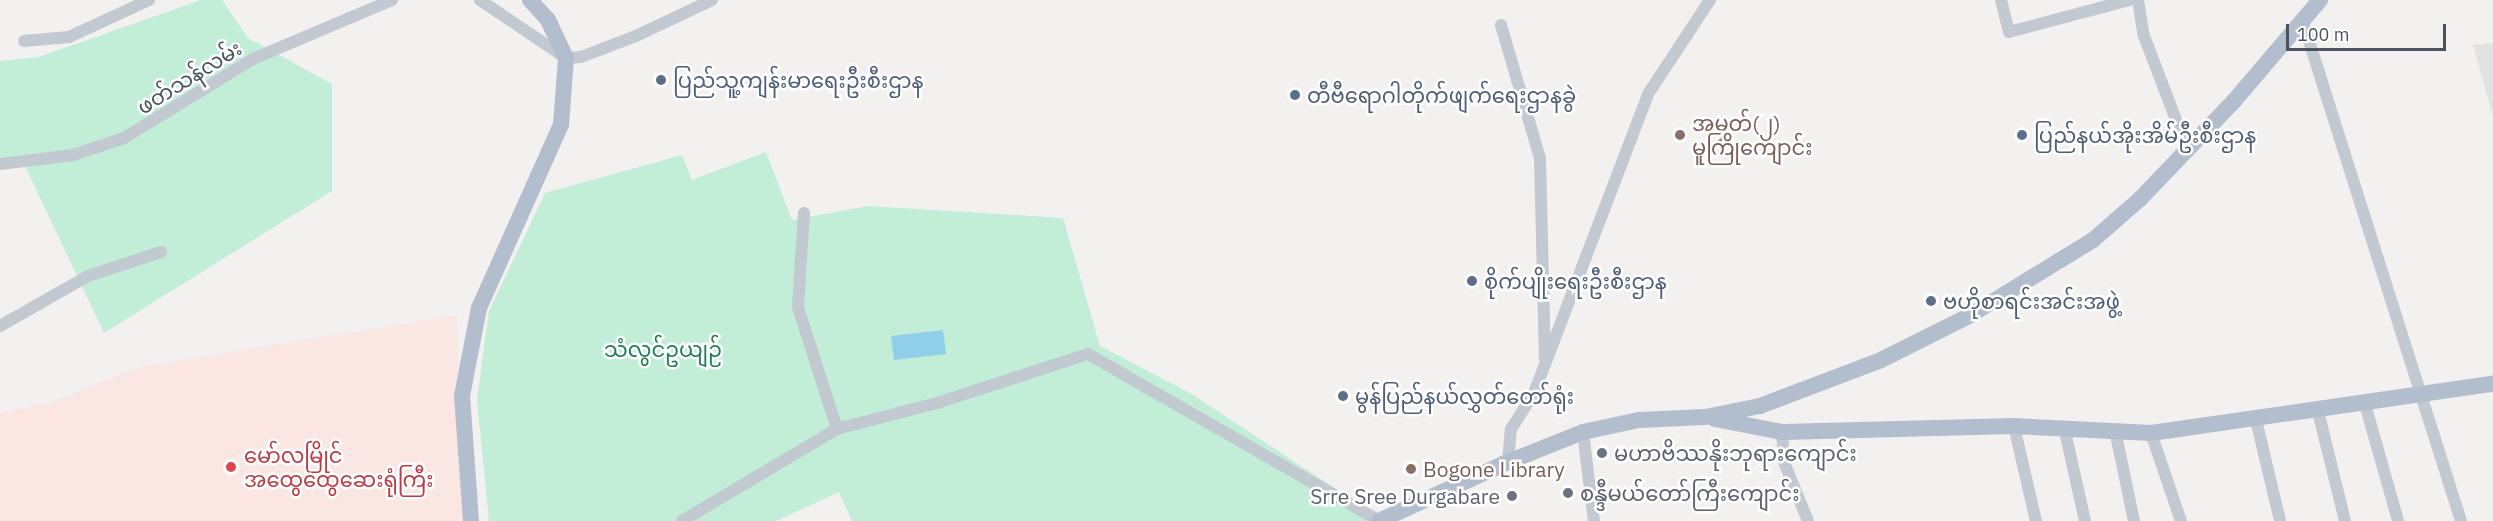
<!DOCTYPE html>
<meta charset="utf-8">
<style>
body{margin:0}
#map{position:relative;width:2493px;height:521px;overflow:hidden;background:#f3f1f0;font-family:"IBM Plex Sans","Noto Sans Myanmar",sans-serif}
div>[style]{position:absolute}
.education>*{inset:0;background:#e3e2e2}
.medical>*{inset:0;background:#fae7e3}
.green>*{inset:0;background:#c2edd6}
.water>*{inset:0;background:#91cee8}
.minor>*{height:12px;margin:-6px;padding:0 6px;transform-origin:6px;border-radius:6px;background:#c2c9d1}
.major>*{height:16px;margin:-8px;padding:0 8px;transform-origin:8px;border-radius:8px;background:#b2bdcd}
.dots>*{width:16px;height:16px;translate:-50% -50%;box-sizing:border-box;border:3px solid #fff;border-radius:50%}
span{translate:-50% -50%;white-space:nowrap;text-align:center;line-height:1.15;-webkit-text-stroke:5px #fff;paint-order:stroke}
.street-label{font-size:21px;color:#49525d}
.service-label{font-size:21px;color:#4e5e75}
.left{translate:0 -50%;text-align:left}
.education-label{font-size:21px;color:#785e54}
.park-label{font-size:21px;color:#1c7c54}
.worship-label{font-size:21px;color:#5b616d}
.right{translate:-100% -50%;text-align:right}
.health-label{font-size:21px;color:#be3a42}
.scale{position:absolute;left:2286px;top:24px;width:160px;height:27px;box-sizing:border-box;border:3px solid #49525d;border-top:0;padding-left:8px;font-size:18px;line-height:21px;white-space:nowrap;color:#49525d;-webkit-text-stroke:4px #fff;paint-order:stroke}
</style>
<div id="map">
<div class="education">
<div style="clip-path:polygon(2493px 43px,2493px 117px,2473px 45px)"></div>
</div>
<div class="medical">
<div style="clip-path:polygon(457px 315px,464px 521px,0 521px,0 413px,55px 401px,139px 367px)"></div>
</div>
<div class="green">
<div style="clip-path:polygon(201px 0,222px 0,248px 38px,332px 84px,332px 191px,104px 333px,26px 168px,0 157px,0 61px,39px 57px)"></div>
<div style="clip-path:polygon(766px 152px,792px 220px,868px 206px,1063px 218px,1100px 346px,1190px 393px,1377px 516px,1366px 521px,852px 521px,839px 492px,776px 521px,489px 521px,477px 400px,489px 311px,545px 193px,682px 155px,692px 180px)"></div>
</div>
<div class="water">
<div style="clip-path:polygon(943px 330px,946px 354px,894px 360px,891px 336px)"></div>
</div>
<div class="minor">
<div style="left:480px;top:0;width:104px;rotate:34deg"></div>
<div style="left:566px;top:58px;width:15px;rotate:-4deg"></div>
<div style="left:581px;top:57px;width:59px;rotate:-20.9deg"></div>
<div style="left:636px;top:36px;width:84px;rotate:-25.3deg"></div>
<div style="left:2001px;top:0;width:33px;rotate:76deg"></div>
<div style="left:2009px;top:32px;width:124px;rotate:-14.9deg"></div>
<div style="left:2138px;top:0;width:36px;rotate:81deg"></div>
<div style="left:2144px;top:36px;width:123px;rotate:69.1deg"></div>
<div style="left:2303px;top:22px;width:523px;rotate:72.43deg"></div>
<div style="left:1501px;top:25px;width:139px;rotate:73.7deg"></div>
<div style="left:1540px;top:158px;width:200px;rotate:88.6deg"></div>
<div style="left:24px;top:41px;width:45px;rotate:-5.1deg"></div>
<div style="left:69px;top:37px;width:88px;rotate:-24.8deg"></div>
<div style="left:0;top:164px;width:74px;rotate:-7deg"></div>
<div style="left:73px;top:155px;width:54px;rotate:-18.4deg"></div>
<div style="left:124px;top:138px;width:151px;rotate:-31.5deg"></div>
<div style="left:253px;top:59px;width:151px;rotate:-23deg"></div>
<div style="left:804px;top:213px;width:94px;rotate:93.7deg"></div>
<div style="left:798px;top:307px;width:128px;rotate:72.3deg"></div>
<div style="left:0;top:326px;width:101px;rotate:-29.6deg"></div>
<div style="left:88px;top:276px;width:77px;rotate:-18.2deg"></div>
<div style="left:2365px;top:404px;width:122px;rotate:74.2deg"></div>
<div style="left:2318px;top:411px;width:113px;rotate:76.2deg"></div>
<div style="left:2256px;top:420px;width:104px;rotate:76.6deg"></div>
<div style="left:2014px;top:426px;width:98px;rotate:77deg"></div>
<div style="left:2064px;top:427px;width:96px;rotate:77.4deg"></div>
<div style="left:2115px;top:430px;width:93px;rotate:78.2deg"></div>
<div style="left:1583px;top:432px;width:90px;rotate:83deg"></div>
<div style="left:1782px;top:432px;width:30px;rotate:86deg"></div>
<div style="left:1784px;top:462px;width:64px;rotate:67.9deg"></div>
<div style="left:2151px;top:433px;width:93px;rotate:71.2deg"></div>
<div style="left:1508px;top:462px;width:33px;rotate:-85deg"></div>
<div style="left:1511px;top:429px;width:43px;rotate:-57.4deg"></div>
<div style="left:1534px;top:393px;width:320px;rotate:-69.1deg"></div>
<div style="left:1648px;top:94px;width:113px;rotate:-56.6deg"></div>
<div style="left:682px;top:521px;width:180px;rotate:-30.7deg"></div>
<div style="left:837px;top:429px;width:103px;rotate:-14.6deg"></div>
<div style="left:937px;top:403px;width:159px;rotate:-18deg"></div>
<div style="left:1088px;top:354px;width:336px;rotate:29.8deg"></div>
</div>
<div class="major">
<div style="left:1715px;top:419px;width:68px;rotate:11deg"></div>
<div style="left:1782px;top:432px;width:232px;rotate:-1.5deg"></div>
<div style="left:2014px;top:426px;width:137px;rotate:2.9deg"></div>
<div style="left:2151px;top:433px;width:345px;rotate:-8.2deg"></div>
<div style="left:471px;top:521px;width:125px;rotate:-94.1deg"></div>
<div style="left:462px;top:396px;width:90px;rotate:-79.1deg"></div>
<div style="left:479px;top:308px;width:201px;rotate:-65.9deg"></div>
<div style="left:561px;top:125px;width:67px;rotate:-85.7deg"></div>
<div style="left:566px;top:58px;width:42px;rotate:-115.3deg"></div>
<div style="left:548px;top:20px;width:27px;rotate:-132deg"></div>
<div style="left:1379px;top:521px;width:142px;rotate:-24.6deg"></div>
<div style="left:1508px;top:462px;width:81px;rotate:-21.8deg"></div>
<div style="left:1583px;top:432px;width:57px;rotate:-12.1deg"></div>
<div style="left:1639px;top:420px;width:66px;rotate:-2.6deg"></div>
<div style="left:1705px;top:417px;width:56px;rotate:-11.3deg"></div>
<div style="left:1760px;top:406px;width:129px;rotate:-20.8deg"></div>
<div style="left:1881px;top:360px;width:98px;rotate:-26.6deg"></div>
<div style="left:1969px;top:316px;width:145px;rotate:-31.5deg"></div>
<div style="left:2093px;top:240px;width:62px;rotate:-41.1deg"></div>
<div style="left:2140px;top:199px;width:136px;rotate:-46.2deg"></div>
<div style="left:2234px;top:101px;width:133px;rotate:-49.6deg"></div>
</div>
<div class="dots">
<div style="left:661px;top:80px;background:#5c6f8a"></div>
<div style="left:1295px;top:95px;background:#5c6f8a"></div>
<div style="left:1680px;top:135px;background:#8d6e63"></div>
<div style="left:2022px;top:135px;background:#5c6f8a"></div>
<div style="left:1472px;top:281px;background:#5c6f8a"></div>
<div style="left:1931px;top:301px;background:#5c6f8a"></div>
<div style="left:1343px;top:396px;background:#5c6f8a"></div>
<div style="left:1602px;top:453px;background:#6b7280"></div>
<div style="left:231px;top:467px;background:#e0444e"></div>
<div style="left:1411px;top:469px;background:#8d6e63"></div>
<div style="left:1568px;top:493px;background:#6b7280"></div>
<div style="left:1512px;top:496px;background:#6b7280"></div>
</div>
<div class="street-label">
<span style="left:189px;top:77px;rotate:-32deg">ဖတ်သန်လမ်း</span>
</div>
<div class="service-label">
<span class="left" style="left:673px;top:80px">ပြည်သူ့ကျန်းမာရေးဦးစီးဌာန</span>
<span class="left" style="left:1307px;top:95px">တီဗီရောဂါတိုက်ဖျက်ရေးဌာနခွဲ</span>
<span class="left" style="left:2034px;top:135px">ပြည်နယ်အိုးအိမ်ဦးစီးဌာန</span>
<span class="left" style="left:1484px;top:281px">စိုက်ပျိုးရေးဦးစီးဌာန</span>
<span class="left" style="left:1943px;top:301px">ဗဟိုစာရင်းအင်းအဖွဲ့</span>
<span class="left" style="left:1355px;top:396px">မွန်ပြည်နယ်လွှတ်တော်ရုံး</span>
</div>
<div class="education-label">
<span class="left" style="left:1692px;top:135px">အမှတ်(၂)<br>မူကြိုကျောင်း</span>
<span class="left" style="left:1423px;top:469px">Bogone Library</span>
</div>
<div class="park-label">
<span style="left:663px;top:349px">သံလွင်ဥယျဉ်</span>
</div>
<div class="worship-label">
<span class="left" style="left:1614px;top:453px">မဟာဗိဿနိုးဘုရားကျောင်း</span>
<span class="left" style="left:1580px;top:493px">စန္ဒီမယ်တော်ကြီးကျောင်း</span>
<span class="right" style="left:1500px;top:496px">Srre Sree Durgabare</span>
</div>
<div class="health-label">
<span class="left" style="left:244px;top:467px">မော်လမြိုင်<br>အထွေထွေဆေးရုံကြီး</span>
</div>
<div class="scale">100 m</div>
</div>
